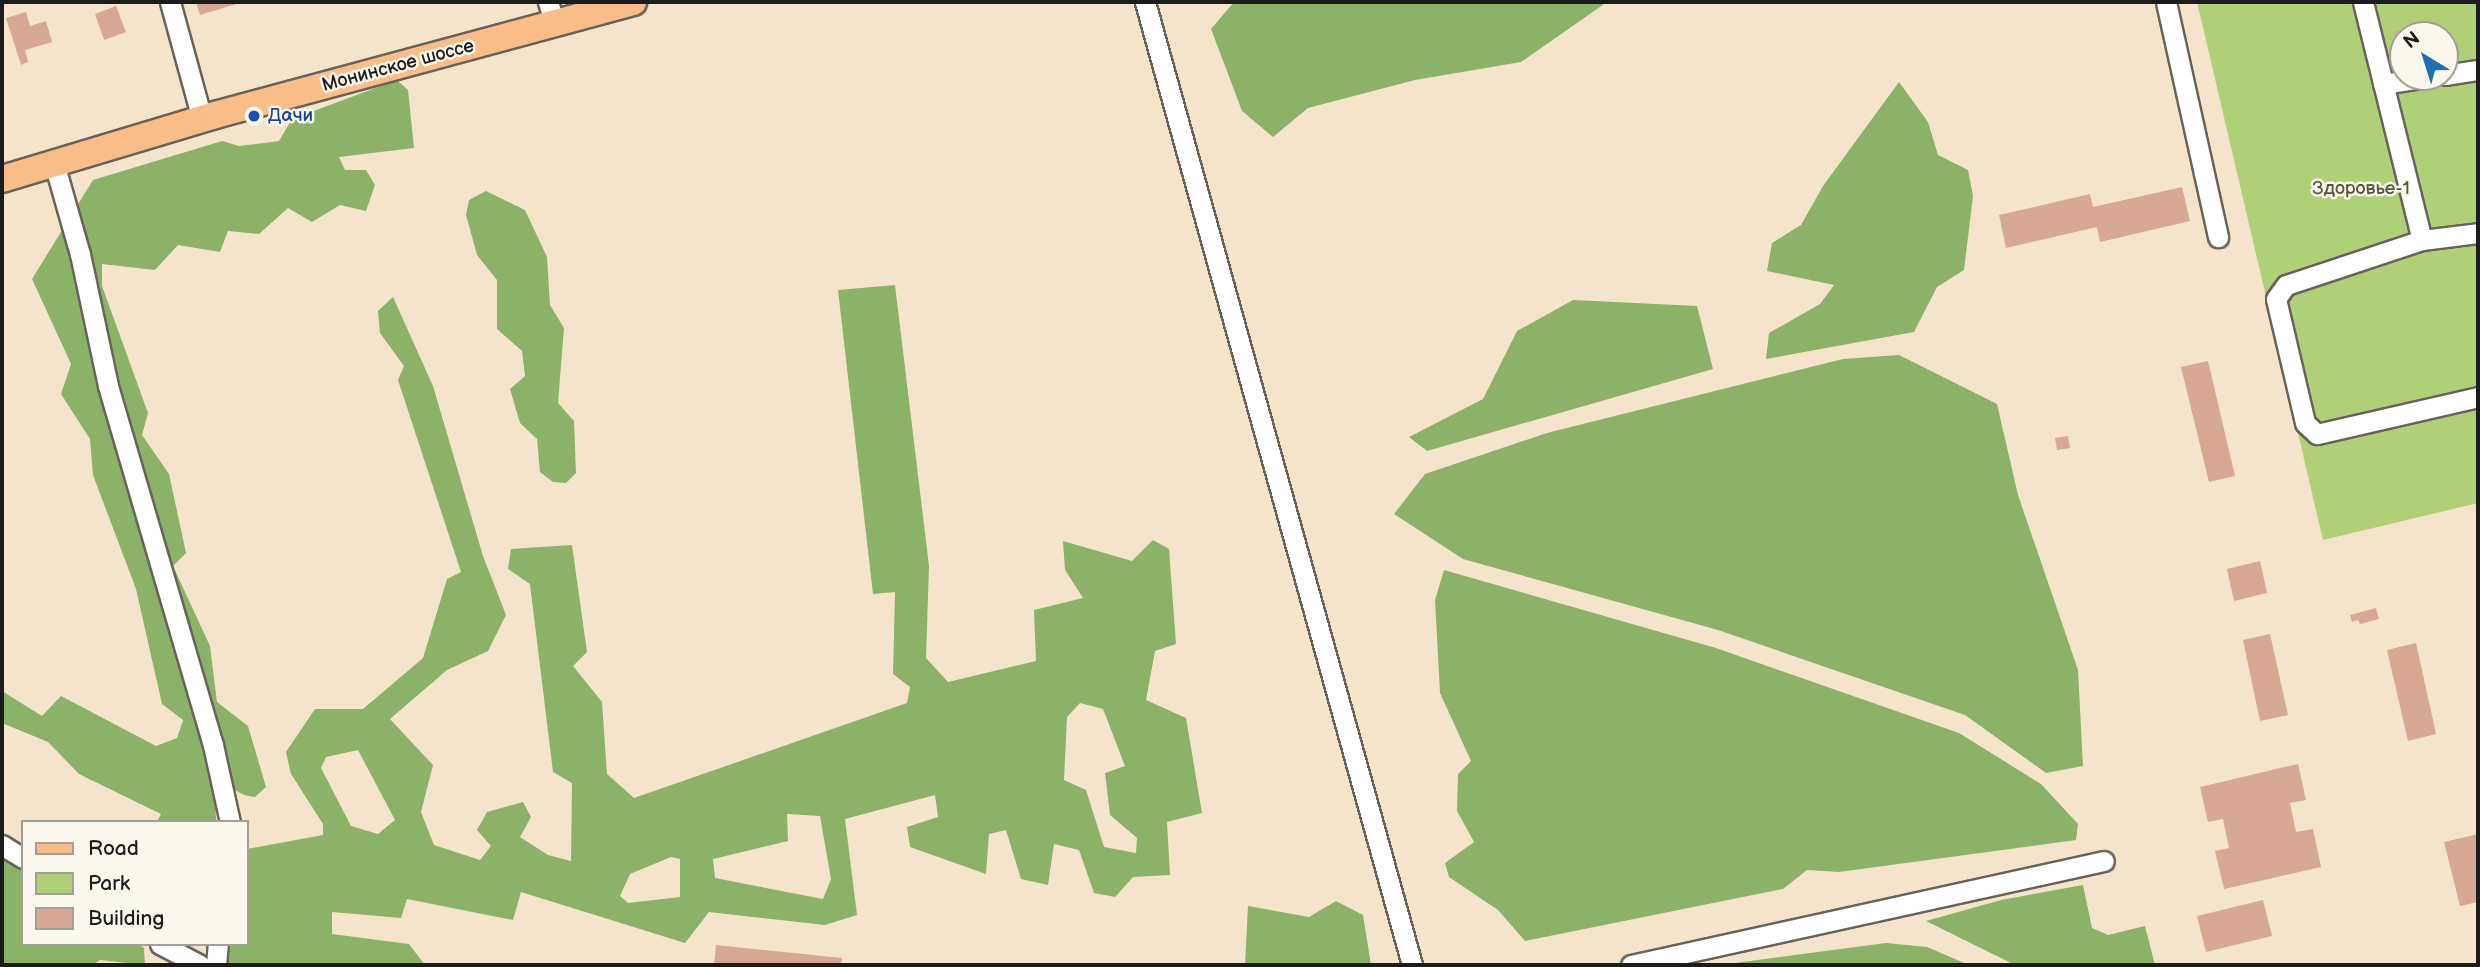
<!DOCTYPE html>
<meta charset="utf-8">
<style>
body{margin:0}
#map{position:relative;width:2480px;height:967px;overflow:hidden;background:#f5e4cc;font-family:"Balsamiq Sans",sans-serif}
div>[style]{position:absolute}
.green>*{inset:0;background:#b0d078}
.forest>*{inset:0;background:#8cb268}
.building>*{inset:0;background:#d7a893}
.roads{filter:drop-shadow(2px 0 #68625a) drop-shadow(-2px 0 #68625a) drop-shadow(0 2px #68625a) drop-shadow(0 -2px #68625a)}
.minor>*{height:19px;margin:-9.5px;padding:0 9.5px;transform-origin:9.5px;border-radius:9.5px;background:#fff}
.major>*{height:26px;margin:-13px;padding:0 13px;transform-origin:13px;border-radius:13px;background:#f8bd89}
.dots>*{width:19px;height:19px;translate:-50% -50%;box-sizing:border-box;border:4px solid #fbf7ec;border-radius:50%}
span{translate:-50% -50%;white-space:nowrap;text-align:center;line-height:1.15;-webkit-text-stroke:5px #fbf7ec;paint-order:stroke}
.street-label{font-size:19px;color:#1c1c1c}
.transit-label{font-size:19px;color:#164399}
.left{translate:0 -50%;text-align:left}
.park-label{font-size:19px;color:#505b3c}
.frame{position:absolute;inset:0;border:4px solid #1c1c1c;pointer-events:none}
.legend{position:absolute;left:21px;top:820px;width:228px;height:126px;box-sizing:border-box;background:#fbf7ec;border:2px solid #a29f99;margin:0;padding:9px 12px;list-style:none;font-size:21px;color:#1c1c1c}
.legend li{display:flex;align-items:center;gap:14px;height:35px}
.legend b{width:35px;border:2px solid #a29f99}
.north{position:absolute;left:2389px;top:21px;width:70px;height:70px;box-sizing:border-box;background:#fbf7ec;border:2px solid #a29f99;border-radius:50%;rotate:322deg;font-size:19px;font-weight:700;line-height:28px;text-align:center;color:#1c1c1c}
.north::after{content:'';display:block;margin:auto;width:24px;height:32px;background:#1f6fb2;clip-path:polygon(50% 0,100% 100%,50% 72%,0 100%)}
</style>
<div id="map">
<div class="green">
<div style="clip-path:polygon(evenodd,2197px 2px,2478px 2px,2478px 503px,2323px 540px,2197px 2px,2403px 35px,2445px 35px,2445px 77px,2403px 77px,2403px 35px)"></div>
</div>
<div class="forest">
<div style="clip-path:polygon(1234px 2px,1607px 2px,1521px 62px,1415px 80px,1308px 108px,1273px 137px,1242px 111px,1211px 29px)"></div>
<div style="clip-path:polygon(397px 80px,408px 90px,414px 148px,339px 157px,345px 170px,366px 170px,375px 185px,366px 211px,340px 205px,312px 222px,288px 208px,259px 234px,228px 231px,220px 252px,178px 245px,155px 270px,102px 264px,102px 286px,148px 413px,142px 435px,169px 474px,186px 553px,173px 566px,210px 646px,217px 702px,248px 726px,266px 787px,255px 797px,244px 795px,215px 779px,216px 822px,157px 822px,161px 814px,79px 774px,48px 742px,2px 723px,2px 691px,42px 716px,61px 696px,156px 746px,177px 738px,183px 720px,162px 704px,136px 589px,93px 475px,90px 439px,61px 394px,71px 364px,32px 279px,93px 180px,222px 141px,239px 146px,279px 141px,292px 119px)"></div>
<div style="clip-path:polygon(1899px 82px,1928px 122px,1938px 155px,1968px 170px,1973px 196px,1964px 270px,1937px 287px,1914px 332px,1766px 359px,1769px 333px,1820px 304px,1834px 285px,1767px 271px,1772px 243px,1801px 225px,1823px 186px)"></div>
<div style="clip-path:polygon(486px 191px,525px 210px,547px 257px,550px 305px,564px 328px,558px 403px,574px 421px,576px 473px,566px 483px,553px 482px,540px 472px,537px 439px,520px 423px,510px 389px,525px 376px,522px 351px,497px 329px,497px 280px,477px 255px,466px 215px,469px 200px)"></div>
<div style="clip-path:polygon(evenodd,895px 285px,929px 566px,926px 658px,948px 682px,1036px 661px,1034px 610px,1083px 598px,1065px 570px,1063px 541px,1132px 561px,1153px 540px,1169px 549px,1176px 644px,1155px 651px,1146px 700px,1186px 718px,1202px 813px,1167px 822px,1170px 875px,1133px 877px,1115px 897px,1094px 893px,1079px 850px,1054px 844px,1048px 885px,1021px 879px,1006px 830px,989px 834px,986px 874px,910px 847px,907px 827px,938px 817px,935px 795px,845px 819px,857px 915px,825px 925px,709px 912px,685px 943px,521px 892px,513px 920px,407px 899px,401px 918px,332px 912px,332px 934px,409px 944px,425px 965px,226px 965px,209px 950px,210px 944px,247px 944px,247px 849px,323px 835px,323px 824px,291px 774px,286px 752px,315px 709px,363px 709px,423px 658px,447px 579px,461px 572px,398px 380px,404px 366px,380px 333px,378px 311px,393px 297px,433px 386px,483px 556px,506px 615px,488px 651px,447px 670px,390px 719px,433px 765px,421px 812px,434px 845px,480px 860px,491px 846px,477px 830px,487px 812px,523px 802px,531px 817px,520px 837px,548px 855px,571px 861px,572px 783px,553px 772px,530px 584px,508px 569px,511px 549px,572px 545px,587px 652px,573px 666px,602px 702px,607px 774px,634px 798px,907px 703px,910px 687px,893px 674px,895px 592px,873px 594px,838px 290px,895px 285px,1080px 703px,1103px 709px,1125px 766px,1105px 773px,1110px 815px,1137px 838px,1136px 853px,1104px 847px,1086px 790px,1064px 780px,1067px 717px,1080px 703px,895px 285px,358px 750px,395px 820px,378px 834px,351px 826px,321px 768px,326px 757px,358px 750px,895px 285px,787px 814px,820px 816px,831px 879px,823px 899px,715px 878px,713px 859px,788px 841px,787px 814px,895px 285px,671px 857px,680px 859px,680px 897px,628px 903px,620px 896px,630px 874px,671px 857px)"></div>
<div style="clip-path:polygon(1573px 300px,1697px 306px,1713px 369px,1427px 451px,1409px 437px,1483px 399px,1517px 331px)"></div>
<div style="clip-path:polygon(1899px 355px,1997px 404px,2018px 495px,2078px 670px,2083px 766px,2046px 773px,1965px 715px,1718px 630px,1463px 559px,1394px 514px,1425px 474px,1547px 433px,1843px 359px)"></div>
<div style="clip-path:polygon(1444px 570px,1716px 648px,1959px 733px,2041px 784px,2078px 824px,2076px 840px,1839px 872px,1807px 870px,1783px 889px,1525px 941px,1498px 910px,1449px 877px,1445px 863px,1474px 842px,1457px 811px,1458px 774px,1471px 761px,1440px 693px,1435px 600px)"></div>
<div style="clip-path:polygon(2px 858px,23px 871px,23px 944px,138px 944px,144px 948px,145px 965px,100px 960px,93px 965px,2px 965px)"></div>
<div style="clip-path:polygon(2083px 885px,2092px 928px,2108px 935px,2145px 926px,2155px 965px,2015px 965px,1926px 921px,2001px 900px)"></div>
<div style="clip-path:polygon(1336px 901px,1363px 915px,1371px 965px,1245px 965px,1248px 906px,1309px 917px)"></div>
<div style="clip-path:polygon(1886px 943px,1927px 947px,1969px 965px,1719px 965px)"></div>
</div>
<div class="building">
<div style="clip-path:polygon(196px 2px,243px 2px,200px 15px)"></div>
<div style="clip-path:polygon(116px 6px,126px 32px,104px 40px,95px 14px)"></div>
<div style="clip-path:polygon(26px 12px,30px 26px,46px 21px,52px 42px,25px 50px,28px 62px,21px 65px,6px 18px)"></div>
<div style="clip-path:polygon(2420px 26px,2422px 35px,2403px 35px,2399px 57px,2394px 32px)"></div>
<div style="clip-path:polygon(2182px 187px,2190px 221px,2100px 242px,2097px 227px,2006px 248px,1999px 215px,2090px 194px,2093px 207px)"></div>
<div style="clip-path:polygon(2208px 361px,2235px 476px,2209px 482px,2181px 367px)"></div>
<div style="clip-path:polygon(2068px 436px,2070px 448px,2057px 450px,2055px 438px)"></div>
<div style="clip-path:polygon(2260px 561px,2267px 593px,2234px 601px,2227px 569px)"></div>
<div style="clip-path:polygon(2376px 608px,2379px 619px,2360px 624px,2358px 620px,2352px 622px,2350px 615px)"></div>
<div style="clip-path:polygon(2270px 634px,2288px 715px,2260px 721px,2243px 640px)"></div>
<div style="clip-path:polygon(2416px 643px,2436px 734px,2408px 741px,2387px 650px)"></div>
<div style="clip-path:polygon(2298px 764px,2306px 800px,2290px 803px,2296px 832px,2313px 829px,2321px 867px,2224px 889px,2215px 851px,2229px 848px,2223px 819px,2208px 822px,2200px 787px)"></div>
<div style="clip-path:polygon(2478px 834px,2478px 902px,2460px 906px,2444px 842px)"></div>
<div style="clip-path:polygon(2263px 900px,2272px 936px,2206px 952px,2197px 916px)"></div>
<div style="clip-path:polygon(716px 945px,842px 958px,841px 965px,714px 965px)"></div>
</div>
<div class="roads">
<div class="minor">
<div style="left:170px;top:2px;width:121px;rotate:74.7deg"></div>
<div style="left:548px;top:2px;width:22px;rotate:72deg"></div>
<div style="left:1145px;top:2px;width:999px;rotate:74.5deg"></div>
<div style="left:2166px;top:2px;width:241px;rotate:77.5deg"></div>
<div style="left:2363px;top:2px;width:245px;rotate:76.1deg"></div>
<div style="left:2422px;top:240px;width:143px;rotate:161.7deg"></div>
<div style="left:2286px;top:285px;width:17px;rotate:126deg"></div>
<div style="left:2276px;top:299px;width:127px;rotate:76.8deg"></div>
<div style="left:2305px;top:423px;width:16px;rotate:43deg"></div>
<div style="left:2317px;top:434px;width:165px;rotate:-12.9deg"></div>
<div style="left:2445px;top:75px;width:33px;rotate:-9deg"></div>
<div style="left:2383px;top:84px;width:46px;rotate:-8.8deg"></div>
<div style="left:54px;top:163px;width:95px;rotate:74.1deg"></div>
<div style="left:80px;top:254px;width:135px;rotate:78deg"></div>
<div style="left:108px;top:386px;width:374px;rotate:73.7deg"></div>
<div style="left:213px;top:745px;width:79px;rotate:77.6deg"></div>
<div style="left:2422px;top:240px;width:56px;rotate:-7.1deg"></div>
<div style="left:2px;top:845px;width:25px;rotate:32deg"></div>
<div style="left:160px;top:944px;width:45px;rotate:27.7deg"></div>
<div style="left:216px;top:965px;width:21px;rotate:-85deg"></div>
<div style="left:1631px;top:965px;width:484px;rotate:-12.4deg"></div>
</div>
<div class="major">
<div style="left:2px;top:179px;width:222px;rotate:-16.7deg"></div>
<div style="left:215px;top:115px;width:433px;rotate:-15.1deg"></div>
</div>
</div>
<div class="dots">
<div style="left:254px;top:116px;background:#1a4fb4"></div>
</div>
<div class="street-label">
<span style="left:398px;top:66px;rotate:-15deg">Монинское шоссе</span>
</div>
<div class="transit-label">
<span class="left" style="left:268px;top:116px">Дачи</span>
</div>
<div class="park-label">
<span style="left:2361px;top:189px">Здоровье-1</span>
</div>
<div class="frame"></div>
<ul class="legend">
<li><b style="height:9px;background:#f8bd89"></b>Road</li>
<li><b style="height:19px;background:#b0d078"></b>Park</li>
<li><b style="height:19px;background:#d7a893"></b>Building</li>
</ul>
<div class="north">N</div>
</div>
